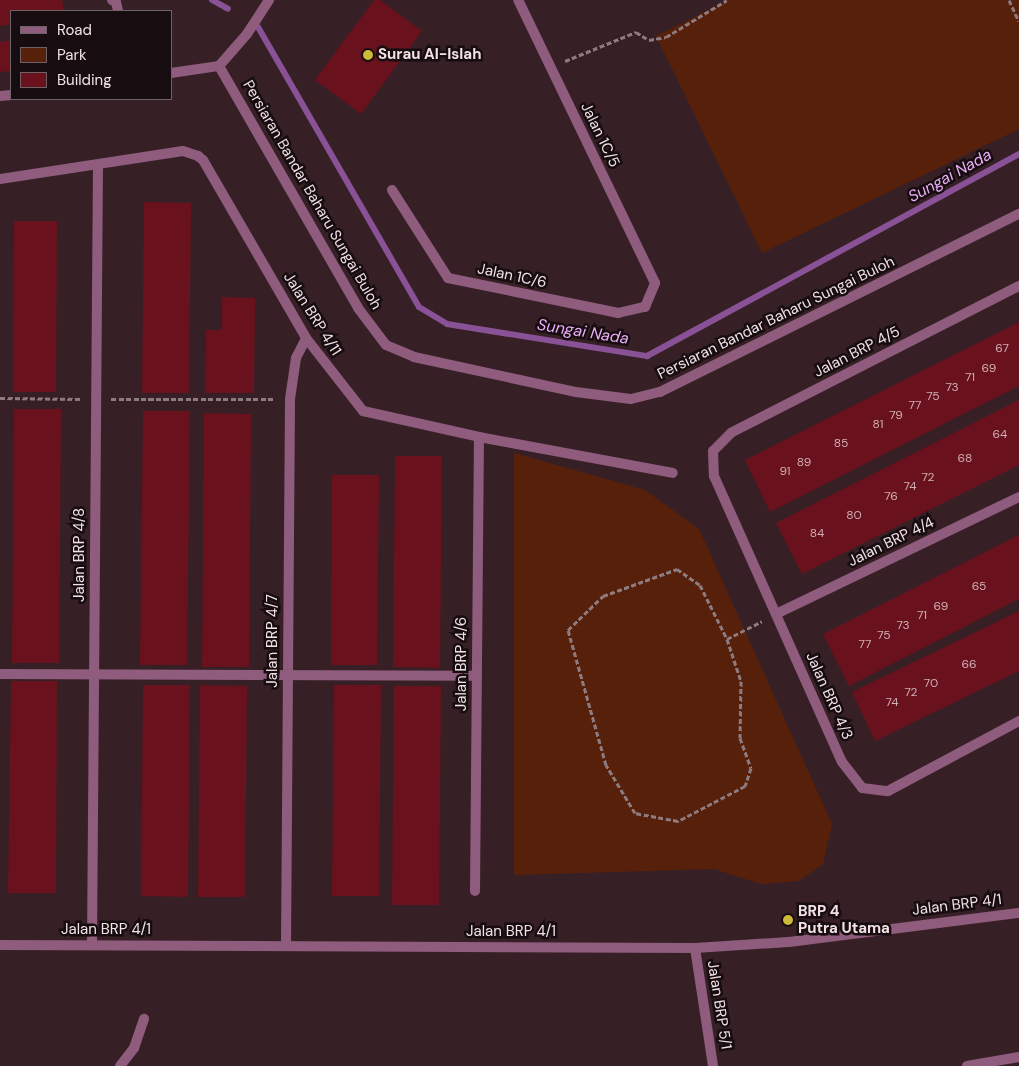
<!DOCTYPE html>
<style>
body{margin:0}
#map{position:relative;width:1019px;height:1066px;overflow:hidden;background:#362026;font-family:"DM Sans",sans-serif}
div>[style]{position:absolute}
.green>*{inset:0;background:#57200a}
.stream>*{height:6px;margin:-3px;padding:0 3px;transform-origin:3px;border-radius:3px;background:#8a5296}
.building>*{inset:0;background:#69111c}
.path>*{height:3px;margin-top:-1.5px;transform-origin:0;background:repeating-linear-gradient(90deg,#8e7b80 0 5px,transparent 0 7.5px)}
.service>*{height:10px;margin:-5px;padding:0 5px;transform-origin:5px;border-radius:5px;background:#8f5c7d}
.minor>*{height:10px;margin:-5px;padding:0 5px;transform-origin:5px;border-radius:5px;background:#8f5c7d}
.tertiary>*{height:10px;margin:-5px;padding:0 5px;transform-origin:5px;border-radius:5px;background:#8f5c7d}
.dots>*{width:14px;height:14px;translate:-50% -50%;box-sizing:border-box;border:2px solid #170d10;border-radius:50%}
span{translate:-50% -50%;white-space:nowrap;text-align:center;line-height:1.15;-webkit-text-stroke:5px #170d10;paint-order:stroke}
.number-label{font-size:12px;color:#d0aeb4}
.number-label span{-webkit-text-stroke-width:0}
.poi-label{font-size:15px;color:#f2e2e6;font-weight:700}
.left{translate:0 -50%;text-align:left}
.street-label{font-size:15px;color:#f2e2e6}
.water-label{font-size:16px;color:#ebaef8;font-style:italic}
.legend{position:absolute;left:10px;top:10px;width:162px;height:90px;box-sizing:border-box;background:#170d10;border:1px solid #6f6266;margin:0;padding:6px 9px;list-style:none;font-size:15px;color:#f2e2e6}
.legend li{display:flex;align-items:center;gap:10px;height:25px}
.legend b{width:25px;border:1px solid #6f6266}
</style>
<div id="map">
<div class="green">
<div style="clip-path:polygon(729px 0,1019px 0,1019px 129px,762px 253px,656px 36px)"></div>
<div style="clip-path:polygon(514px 453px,645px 490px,699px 529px,832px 824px,823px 864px,799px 881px,761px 884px,714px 869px,514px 875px)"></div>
</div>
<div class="stream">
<div style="left:212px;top:0;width:18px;rotate:29deg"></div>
<div style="left:258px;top:27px;width:323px;rotate:60.1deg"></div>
<div style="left:419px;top:307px;width:33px;rotate:31deg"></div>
<div style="left:447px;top:324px;width:203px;rotate:9.1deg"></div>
<div style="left:647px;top:356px;width:423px;rotate:-28.5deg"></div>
</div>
<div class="building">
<div style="clip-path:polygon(0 0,62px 0,64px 11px,11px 11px,11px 24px,0 26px)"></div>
<div style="clip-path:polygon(374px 0,380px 0,422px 31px,361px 114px,315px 80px)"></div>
<div style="clip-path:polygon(11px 40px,11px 71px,0 72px,0 42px)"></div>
<div style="clip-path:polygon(144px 202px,191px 203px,189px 393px,142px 393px)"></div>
<div style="clip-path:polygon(14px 221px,57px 221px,56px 392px,13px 392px)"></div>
<div style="clip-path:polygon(222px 297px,255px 298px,254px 393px,205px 393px,206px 330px,222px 330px)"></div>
<div style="clip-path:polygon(1019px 322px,1019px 386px,770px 512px,745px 460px)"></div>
<div style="clip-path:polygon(1019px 400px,1019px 465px,802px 574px,776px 523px)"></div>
<div style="clip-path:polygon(14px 409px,61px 409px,59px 663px,12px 663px)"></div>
<div style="clip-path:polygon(143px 411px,190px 411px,187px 665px,140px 665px)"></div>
<div style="clip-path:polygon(204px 413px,251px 414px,249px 667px,202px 667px)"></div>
<div style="clip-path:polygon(395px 456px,442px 456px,440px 668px,393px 667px)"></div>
<div style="clip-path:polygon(332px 475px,379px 475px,377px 665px,331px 665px)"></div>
<div style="clip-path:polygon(1019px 535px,1019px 599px,849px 686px,823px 634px)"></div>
<div style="clip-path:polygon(1019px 611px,1019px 671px,875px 741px,852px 692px)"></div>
<div style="clip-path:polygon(11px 681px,57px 681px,56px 893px,8px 893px)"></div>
<div style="clip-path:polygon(143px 685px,190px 685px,188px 897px,141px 896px)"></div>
<div style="clip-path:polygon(200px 685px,247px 686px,245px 897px,198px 897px)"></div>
<div style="clip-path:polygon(334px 685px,381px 685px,379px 896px,332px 896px)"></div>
<div style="clip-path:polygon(394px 686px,441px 686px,439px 905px,392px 905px)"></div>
</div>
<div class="path">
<div style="left:1009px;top:0;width:23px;rotate:65deg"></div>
<div style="left:565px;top:61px;width:77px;rotate:-22.2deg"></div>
<div style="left:636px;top:32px;width:15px;rotate:32deg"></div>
<div style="left:649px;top:40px;width:17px;rotate:-10deg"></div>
<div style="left:666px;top:37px;width:71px;rotate:-31.2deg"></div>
<div style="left:0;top:398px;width:82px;rotate:0.7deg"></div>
<div style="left:111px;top:399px;width:163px"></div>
<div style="left:677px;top:569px;width:28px;rotate:35deg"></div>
<div style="left:700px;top:585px;width:60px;rotate:63.4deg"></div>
<div style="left:727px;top:639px;width:44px;rotate:71.6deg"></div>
<div style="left:741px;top:681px;width:57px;rotate:91deg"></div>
<div style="left:740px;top:738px;width:32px;rotate:70deg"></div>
<div style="left:751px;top:768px;width:19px;rotate:108deg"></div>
<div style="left:745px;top:786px;width:76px;rotate:152.4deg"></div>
<div style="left:678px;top:821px;width:44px;rotate:-169.5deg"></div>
<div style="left:635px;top:813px;width:56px;rotate:-121.1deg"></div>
<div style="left:606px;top:765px;width:140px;rotate:-105.7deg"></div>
<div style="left:568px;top:630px;width:49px;rotate:-44.2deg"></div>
<div style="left:603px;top:596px;width:79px;rotate:-20deg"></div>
<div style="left:727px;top:639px;width:39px;rotate:-27deg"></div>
</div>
<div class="service">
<div style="left:112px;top:0;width:4px;rotate:27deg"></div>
<div style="left:116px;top:2px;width:9px;rotate:77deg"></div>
<div style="left:0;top:674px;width:477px;rotate:0.2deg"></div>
</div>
<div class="minor">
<div style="left:171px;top:73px;width:49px;rotate:-8.3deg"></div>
<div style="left:0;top:96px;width:11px;rotate:-5deg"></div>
<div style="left:0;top:179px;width:185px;rotate:-8.7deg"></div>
<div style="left:183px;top:151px;width:16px;rotate:18deg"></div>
<div style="left:198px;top:156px;width:6px;rotate:39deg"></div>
<div style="left:203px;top:160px;width:206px;rotate:59.9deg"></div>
<div style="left:306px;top:338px;width:93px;rotate:52deg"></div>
<div style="left:363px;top:411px;width:119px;rotate:12.6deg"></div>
<div style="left:479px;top:437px;width:197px;rotate:10.5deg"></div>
<div style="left:392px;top:190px;width:104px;rotate:57.5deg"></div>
<div style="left:448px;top:278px;width:174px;rotate:11.6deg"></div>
<div style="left:618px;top:313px;width:28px;rotate:-13deg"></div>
<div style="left:645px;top:307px;width:26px;rotate:-67deg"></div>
<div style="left:655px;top:283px;width:314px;rotate:-115.8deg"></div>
<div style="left:1019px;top:286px;width:323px;rotate:153deg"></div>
<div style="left:731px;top:433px;width:25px;rotate:135deg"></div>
<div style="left:713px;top:451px;width:25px;rotate:88deg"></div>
<div style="left:714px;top:476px;width:313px;rotate:65.9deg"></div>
<div style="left:842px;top:762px;width:33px;rotate:52deg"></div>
<div style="left:862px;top:788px;width:26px;rotate:7deg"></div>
<div style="left:888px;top:791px;width:149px;rotate:-28.1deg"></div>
<div style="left:776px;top:614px;width:270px;rotate:-25.7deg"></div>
<div style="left:475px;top:891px;width:454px;rotate:-89.5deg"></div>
<div style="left:0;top:945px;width:695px;rotate:0.25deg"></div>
<div style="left:695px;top:948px;width:94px;rotate:-3.7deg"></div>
<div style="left:789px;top:942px;width:232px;rotate:-7.2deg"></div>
<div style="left:92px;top:945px;width:780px;rotate:-89.56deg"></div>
<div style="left:286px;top:946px;width:547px;rotate:-89.58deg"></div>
<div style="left:290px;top:399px;width:41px;rotate:-81.7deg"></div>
<div style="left:296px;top:358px;width:22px;rotate:-63deg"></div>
<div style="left:695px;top:948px;width:119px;rotate:81.3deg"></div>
<div style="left:120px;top:1066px;width:23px;rotate:-52deg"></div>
<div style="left:134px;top:1048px;width:31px;rotate:-71deg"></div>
<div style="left:967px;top:1066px;width:53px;rotate:-9.8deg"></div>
</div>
<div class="tertiary">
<div style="left:269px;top:0;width:40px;rotate:122.9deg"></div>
<div style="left:247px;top:34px;width:43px;rotate:131.2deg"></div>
<div style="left:219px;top:66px;width:279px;rotate:60.1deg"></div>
<div style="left:358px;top:308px;width:46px;rotate:52.9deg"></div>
<div style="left:386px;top:345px;width:30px;rotate:23deg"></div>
<div style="left:414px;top:357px;width:166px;rotate:12.2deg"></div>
<div style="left:576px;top:392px;width:55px;rotate:7.3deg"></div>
<div style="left:631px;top:399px;width:30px;rotate:-14deg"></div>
<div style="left:660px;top:392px;width:401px;rotate:-26.4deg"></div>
</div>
<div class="dots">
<div style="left:368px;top:55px;background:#cdb938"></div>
<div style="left:788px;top:920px;background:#cdb938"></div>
</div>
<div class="number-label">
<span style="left:1002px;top:349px">67</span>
<span style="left:989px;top:369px">69</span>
<span style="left:970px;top:378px">71</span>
<span style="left:952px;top:388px">73</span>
<span style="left:933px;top:397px">75</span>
<span style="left:915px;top:406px">77</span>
<span style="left:896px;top:416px">79</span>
<span style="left:878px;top:425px">81</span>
<span style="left:1000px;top:435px">64</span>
<span style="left:841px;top:444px">85</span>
<span style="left:965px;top:459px">68</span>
<span style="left:804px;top:463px">89</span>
<span style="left:785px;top:472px">91</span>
<span style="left:928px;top:478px">72</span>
<span style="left:910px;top:487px">74</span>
<span style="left:891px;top:497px">76</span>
<span style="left:854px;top:516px">80</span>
<span style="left:817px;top:534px">84</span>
<span style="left:979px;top:587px">65</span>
<span style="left:941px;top:607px">69</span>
<span style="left:922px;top:616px">71</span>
<span style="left:903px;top:626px">73</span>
<span style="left:884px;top:636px">75</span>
<span style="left:865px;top:645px">77</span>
<span style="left:969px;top:665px">66</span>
<span style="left:931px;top:684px">70</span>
<span style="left:911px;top:693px">72</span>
<span style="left:892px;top:703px">74</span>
</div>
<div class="poi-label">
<span class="left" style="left:378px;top:55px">Surau Al-Islah</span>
<span class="left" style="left:798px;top:920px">BRP 4<br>Putra Utama</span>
</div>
<div class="street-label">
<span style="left:600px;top:135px;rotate:64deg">Jalan 1C/5</span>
<span style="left:312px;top:195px;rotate:60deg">Persiaran Bandar Baharu Sungai Buloh</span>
<span style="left:512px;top:276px;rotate:12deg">Jalan 1C/6</span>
<span style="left:312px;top:314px;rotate:58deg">Jalan BRP 4/11</span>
<span style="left:776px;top:318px;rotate:-26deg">Persiaran Bandar Baharu Sungai Buloh</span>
<span style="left:857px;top:352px;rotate:-27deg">Jalan BRP 4/5</span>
<span style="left:891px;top:542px;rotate:-26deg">Jalan BRP 4/4</span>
<span style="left:80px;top:555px;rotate:-90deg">Jalan BRP 4/8</span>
<span style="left:273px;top:641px;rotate:-90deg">Jalan BRP 4/7</span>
<span style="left:462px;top:664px;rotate:-90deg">Jalan BRP 4/6</span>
<span style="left:829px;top:696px;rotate:66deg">Jalan BRP 4/3</span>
<span style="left:957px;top:905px;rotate:-7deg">Jalan BRP 4/1</span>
<span style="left:106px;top:930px">Jalan BRP 4/1</span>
<span style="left:511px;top:932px">Jalan BRP 4/1</span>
<span style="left:719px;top:1005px;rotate:81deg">Jalan BRP 5/1</span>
</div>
<div class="water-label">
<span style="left:950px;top:176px;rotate:-29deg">Sungai Nada</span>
<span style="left:583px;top:332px;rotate:9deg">Sungai Nada</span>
</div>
<ul class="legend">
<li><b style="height:6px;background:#8f5c7d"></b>Road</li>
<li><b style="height:14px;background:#57200a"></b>Park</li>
<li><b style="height:14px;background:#69111c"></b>Building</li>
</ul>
</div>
